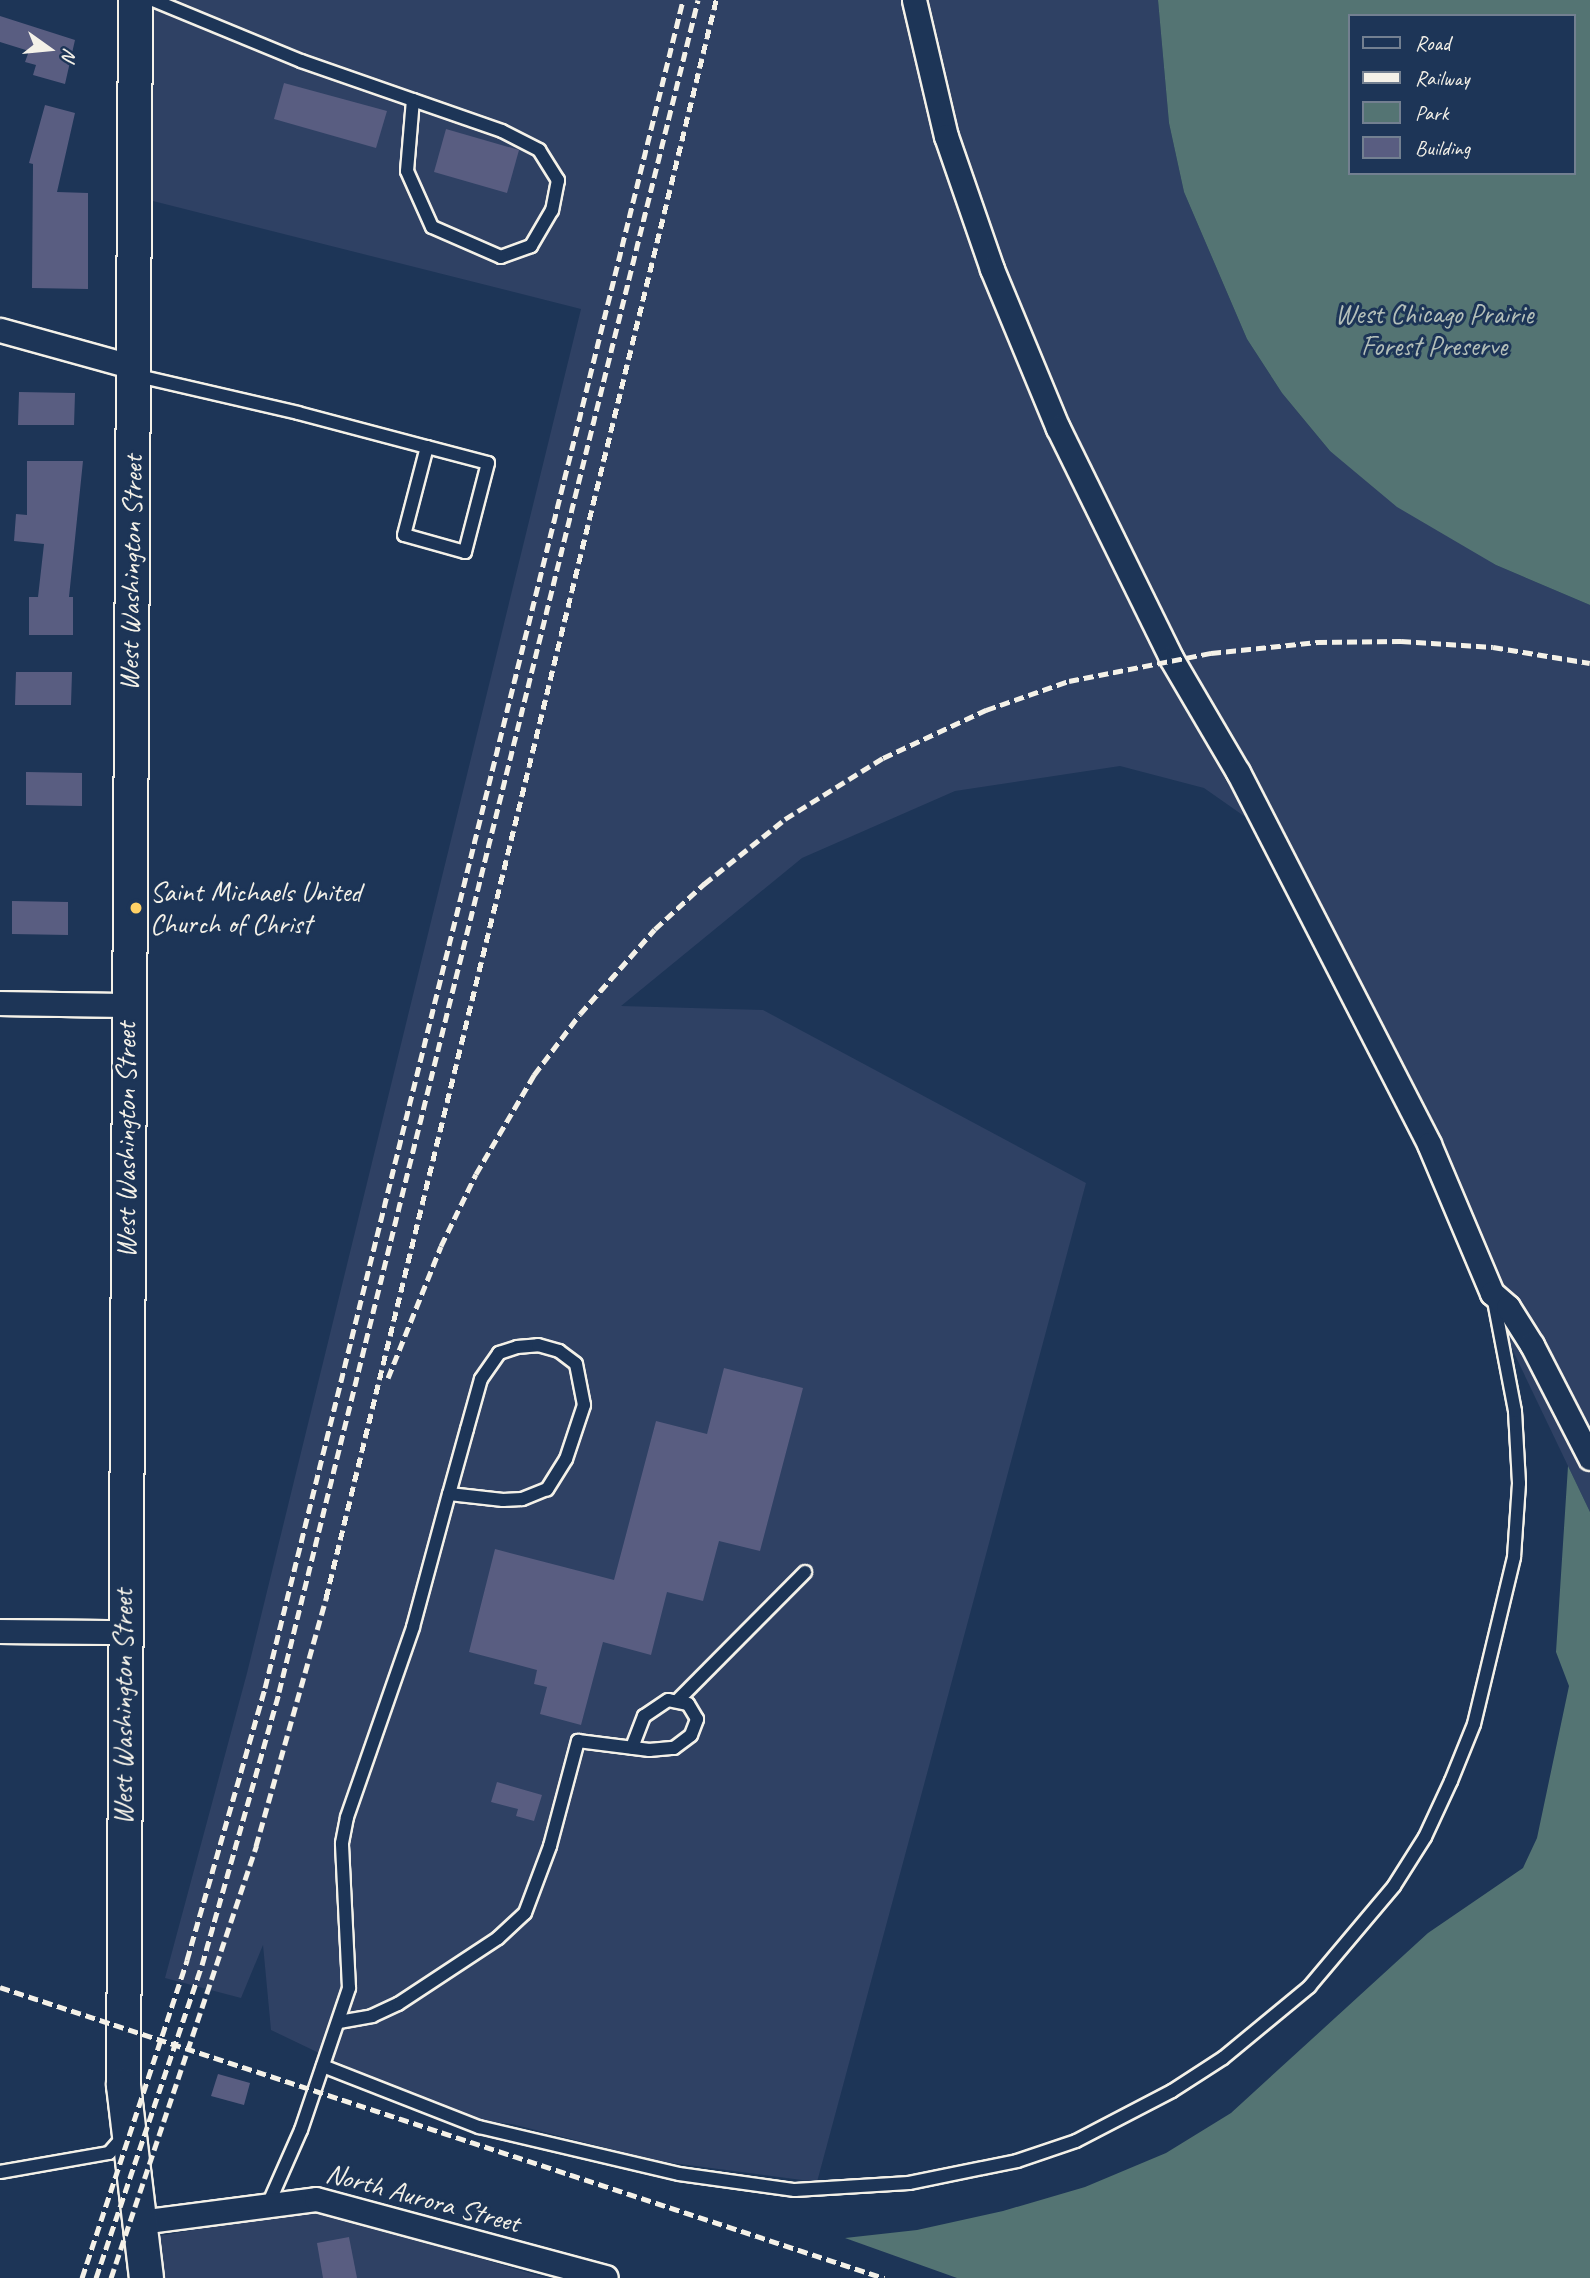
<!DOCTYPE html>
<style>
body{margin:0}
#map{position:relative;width:1590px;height:2278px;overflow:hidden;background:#1d3557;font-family:Caveat,sans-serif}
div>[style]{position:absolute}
.built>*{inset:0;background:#2f4164}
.green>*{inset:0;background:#547473}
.building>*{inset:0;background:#595d81}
.roads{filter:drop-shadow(2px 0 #f4f1e8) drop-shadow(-2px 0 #f4f1e8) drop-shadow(0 2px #f4f1e8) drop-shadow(0 -2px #f4f1e8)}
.service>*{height:12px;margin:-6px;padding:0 6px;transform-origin:6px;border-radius:6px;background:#1d3557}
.minor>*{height:23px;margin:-11.5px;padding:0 11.5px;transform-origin:11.5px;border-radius:11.5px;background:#1d3557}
.secondary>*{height:33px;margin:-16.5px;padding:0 16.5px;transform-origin:16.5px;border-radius:16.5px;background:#1d3557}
.rail>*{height:5px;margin-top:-2.5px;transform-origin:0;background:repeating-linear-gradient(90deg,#f4f1e8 0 10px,transparent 0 15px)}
.dots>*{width:19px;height:19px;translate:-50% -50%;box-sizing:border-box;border:4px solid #1d3557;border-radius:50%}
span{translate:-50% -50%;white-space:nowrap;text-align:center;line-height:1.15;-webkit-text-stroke:6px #1d3557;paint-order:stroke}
.park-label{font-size:28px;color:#b4bfb9}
.street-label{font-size:28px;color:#f4f1e8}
.poi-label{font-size:28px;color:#f4f1e8}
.left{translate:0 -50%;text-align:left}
.legend{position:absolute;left:1348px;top:14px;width:228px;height:161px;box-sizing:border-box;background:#1d3557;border:2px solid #738091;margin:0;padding:9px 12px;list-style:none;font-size:21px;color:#f4f1e8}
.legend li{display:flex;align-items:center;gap:14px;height:35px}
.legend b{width:35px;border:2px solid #738091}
.north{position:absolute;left:14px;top:14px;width:70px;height:70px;-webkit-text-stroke:5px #1d3557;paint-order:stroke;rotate:105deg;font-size:19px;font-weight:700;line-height:28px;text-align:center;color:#f4f1e8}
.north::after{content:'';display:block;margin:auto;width:24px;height:32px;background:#f4f1e8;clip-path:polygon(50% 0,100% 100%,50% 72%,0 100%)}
</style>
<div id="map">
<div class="built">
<div style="clip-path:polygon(144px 0,1158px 0,1169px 123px,1184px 192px,1247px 339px,1282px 393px,1330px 451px,1496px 565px,1590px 605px,1590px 1512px,1264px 830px,1204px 788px,1120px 766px,955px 791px,802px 858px,621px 1006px,763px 1010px,1086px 1183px,817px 2182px,658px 2161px,512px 2124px,457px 2119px,271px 2030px,263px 1945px,241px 1998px,165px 1978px,247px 1673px,581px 309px,141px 198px)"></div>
<div style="clip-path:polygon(313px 2209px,546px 2278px,154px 2278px,147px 2238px)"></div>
</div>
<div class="green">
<div style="clip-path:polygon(evenodd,1158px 0,1590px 0,1590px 605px,1496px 565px,1397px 507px,1330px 451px,1282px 393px,1247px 339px,1184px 192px,1169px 123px,1158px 0,1350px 16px,1574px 16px,1574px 173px,1350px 173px,1350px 16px)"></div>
<div style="clip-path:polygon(1568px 1466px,1590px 1512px,1590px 2278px,957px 2278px,845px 2238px,917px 2230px,1003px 2211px,1085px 2187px,1166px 2153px,1231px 2113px,1428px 1933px,1523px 1868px,1537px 1838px,1569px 1686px,1556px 1652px)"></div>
</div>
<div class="building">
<div style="clip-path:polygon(0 16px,75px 40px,65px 84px,33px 75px,36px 65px,25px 62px,29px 51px,0 42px)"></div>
<div style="clip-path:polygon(284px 83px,387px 111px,376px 148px,274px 119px)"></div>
<div style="clip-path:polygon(45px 105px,75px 113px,57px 192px,88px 193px,88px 289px,32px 288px,33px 164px,29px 163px)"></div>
<div style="clip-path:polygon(446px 129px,519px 150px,507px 193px,434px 172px)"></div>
<div style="clip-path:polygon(19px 392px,75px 393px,74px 425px,18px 425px)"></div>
<div style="clip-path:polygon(27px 461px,83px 461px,69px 597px,73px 597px,73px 635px,29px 635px,29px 597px,38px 597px,44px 544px,14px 541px,16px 514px,27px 515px)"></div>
<div style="clip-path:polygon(16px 672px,72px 672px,71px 705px,15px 705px)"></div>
<div style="clip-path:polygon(26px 772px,82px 773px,82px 806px,26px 805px)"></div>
<div style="clip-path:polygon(12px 901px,68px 902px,68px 935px,12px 934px)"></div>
<div style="clip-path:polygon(724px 1368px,803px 1388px,760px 1551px,719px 1541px,703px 1601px,667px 1592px,651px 1655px,603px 1642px,581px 1725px,540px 1714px,547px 1687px,534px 1684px,537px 1670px,469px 1652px,495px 1549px,614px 1580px,656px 1421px,707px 1434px)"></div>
<div style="clip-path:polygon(497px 1782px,542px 1795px,534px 1821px,516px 1816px,518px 1809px,491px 1802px)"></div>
<div style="clip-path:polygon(218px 2074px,250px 2083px,244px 2105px,211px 2096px)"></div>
<div style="clip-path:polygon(349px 2237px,357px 2278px,323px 2278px,317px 2243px)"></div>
</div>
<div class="roads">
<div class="service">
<div style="left:153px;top:0;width:160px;rotate:22.4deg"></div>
<div style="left:301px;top:61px;width:119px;rotate:19.2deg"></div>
<div style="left:413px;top:100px;width:94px;rotate:19.2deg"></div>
<div style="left:502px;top:131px;width:42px;rotate:27.2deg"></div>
<div style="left:539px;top:150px;width:36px;rotate:58deg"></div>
<div style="left:558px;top:180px;width:31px;rotate:101deg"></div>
<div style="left:552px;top:210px;width:42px;rotate:120.3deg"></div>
<div style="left:531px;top:246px;width:32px;rotate:160deg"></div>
<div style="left:501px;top:257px;width:75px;rotate:-156.5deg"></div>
<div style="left:432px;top:227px;width:61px;rotate:-114.1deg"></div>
<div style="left:407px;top:171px;width:71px;rotate:-85.2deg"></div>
<div style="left:134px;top:375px;width:168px;rotate:13deg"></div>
<div style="left:298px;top:413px;width:133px;rotate:14.8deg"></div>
<div style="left:427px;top:447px;width:63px;rotate:14.7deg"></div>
<div style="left:488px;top:463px;width:92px;rotate:104.5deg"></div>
<div style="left:465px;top:552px;width:63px;rotate:-164.4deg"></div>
<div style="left:404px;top:535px;width:91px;rotate:-75.4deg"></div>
<div style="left:679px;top:1699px;width:179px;rotate:-45.2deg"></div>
<div style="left:339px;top:2022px;width:34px;rotate:-10deg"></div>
<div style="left:372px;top:2016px;width:29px;rotate:-25deg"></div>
<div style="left:398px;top:2004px;width:120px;rotate:-33.4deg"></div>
<div style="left:498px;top:1938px;width:37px;rotate:-43deg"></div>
<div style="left:525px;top:1913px;width:72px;rotate:-69.5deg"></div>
<div style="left:550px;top:1846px;width:109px;rotate:-75.1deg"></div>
<div style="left:578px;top:1741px;width:72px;rotate:7.2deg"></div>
<div style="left:649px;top:1750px;width:25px;rotate:-5deg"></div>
<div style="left:674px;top:1748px;width:21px;rotate:-37deg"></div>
<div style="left:691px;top:1735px;width:17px;rotate:-69deg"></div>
<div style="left:697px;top:1719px;width:17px;rotate:-121deg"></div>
<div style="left:688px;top:1704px;width:20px;rotate:-169deg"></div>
<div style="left:668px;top:1700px;width:29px;rotate:146deg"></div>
<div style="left:644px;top:1716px;width:34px;rotate:111deg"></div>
<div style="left:323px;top:2066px;width:168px;rotate:21.4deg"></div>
<div style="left:479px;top:2127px;width:205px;rotate:13.2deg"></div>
<div style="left:679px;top:2174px;width:117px;rotate:7.9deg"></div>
<div style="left:795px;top:2190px;width:114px;rotate:-3.5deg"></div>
<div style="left:909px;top:2183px;width:110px;rotate:-11.5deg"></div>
<div style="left:1017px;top:2161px;width:62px;rotate:-18.7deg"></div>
<div style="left:1076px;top:2141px;width:108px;rotate:-27.5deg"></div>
<div style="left:1172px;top:2091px;width:61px;rotate:-32.9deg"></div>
<div style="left:1223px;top:2058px;width:112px;rotate:-39.5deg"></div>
<div style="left:1309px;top:1987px;width:132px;rotate:-49.9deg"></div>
<div style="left:1394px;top:1886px;width:58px;rotate:-57.7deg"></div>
<div style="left:1425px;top:1837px;width:62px;rotate:-65.1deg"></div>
<div style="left:1451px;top:1781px;width:61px;rotate:-68deg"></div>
<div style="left:1474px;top:1724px;width:172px;rotate:-76.5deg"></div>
<div style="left:1514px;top:1557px;width:74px;rotate:-86.1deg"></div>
<div style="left:1519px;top:1483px;width:72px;rotate:-93.2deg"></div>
<div style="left:1515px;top:1411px;width:117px;rotate:-100.8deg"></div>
<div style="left:0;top:2172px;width:111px;rotate:-9.9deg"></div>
<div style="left:109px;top:2153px;width:21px;rotate:-49deg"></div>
<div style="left:267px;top:2207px;width:84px;rotate:-66.2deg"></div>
<div style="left:301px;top:2130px;width:150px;rotate:-71.3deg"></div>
<div style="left:349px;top:1988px;width:145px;rotate:-92.8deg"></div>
<div style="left:342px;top:1843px;width:26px;rotate:-79deg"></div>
<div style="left:347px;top:1817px;width:201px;rotate:-70.8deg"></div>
<div style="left:413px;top:1627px;width:138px;rotate:-74.9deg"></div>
<div style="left:449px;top:1494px;width:67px;rotate:-74.5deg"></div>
<div style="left:467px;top:1429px;width:52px;rotate:-74.4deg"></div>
<div style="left:481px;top:1379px;width:32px;rotate:-55deg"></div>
<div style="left:499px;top:1353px;width:19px;rotate:-18deg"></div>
<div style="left:517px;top:1347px;width:21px;rotate:-5deg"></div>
<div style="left:538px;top:1345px;width:22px;rotate:16deg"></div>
<div style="left:559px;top:1351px;width:21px;rotate:37deg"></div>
<div style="left:576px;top:1364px;width:42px;rotate:79deg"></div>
<div style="left:584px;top:1405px;width:57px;rotate:108.4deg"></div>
<div style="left:566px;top:1459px;width:36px;rotate:122deg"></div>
<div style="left:547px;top:1489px;width:27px;rotate:158deg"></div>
<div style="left:522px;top:1499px;width:19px;rotate:177deg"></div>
<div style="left:503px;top:1500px;width:54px;rotate:-173.7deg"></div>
</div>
<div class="minor">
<div style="left:914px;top:0;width:140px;rotate:76.8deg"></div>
<div style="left:946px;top:136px;width:141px;rotate:70.9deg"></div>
<div style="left:992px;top:269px;width:172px;rotate:67.5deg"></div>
<div style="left:1058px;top:428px;width:256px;rotate:63.8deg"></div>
<div style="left:1171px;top:658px;width:132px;rotate:59.6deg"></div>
<div style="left:1238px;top:772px;width:418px;rotate:62.8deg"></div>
<div style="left:1429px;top:1144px;width:162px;rotate:67.1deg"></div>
<div style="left:1492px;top:1293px;width:21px;rotate:41deg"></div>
<div style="left:1508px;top:1307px;width:45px;rotate:57.7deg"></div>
<div style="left:1532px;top:1345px;width:127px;rotate:62.8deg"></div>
<div style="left:0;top:330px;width:138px;rotate:15.5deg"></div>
<div style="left:0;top:1003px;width:127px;rotate:0.9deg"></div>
<div style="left:0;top:1631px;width:123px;rotate:0.5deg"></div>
<div style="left:140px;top:2222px;width:177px;rotate:-7.4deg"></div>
<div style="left:316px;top:2199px;width:300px;rotate:15.1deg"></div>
</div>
<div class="secondary">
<div style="left:135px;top:0;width:2085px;rotate:90.33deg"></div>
<div style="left:123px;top:2085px;width:194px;rotate:83.2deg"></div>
</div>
</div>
<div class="rail">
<div style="left:388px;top:1378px;width:142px;rotate:-68.1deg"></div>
<div style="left:441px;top:1246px;width:80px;rotate:-64.1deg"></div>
<div style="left:476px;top:1174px;width:115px;rotate:-59.6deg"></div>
<div style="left:534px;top:1075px;width:76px;rotate:-53deg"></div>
<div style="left:580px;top:1014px;width:113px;rotate:-48.6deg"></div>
<div style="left:655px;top:929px;width:67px;rotate:-42.6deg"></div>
<div style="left:704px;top:884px;width:104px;rotate:-38.7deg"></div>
<div style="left:785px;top:819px;width:115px;rotate:-31.9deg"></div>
<div style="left:883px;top:758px;width:114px;rotate:-25deg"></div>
<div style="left:986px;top:710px;width:88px;rotate:-19.3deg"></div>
<div style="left:1069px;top:681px;width:145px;rotate:-11.2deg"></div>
<div style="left:1211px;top:653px;width:107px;rotate:-5.9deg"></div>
<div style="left:1317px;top:642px;width:84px;rotate:-0.7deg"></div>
<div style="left:1401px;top:641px;width:92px;rotate:3.7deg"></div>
<div style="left:1493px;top:647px;width:98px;rotate:9.4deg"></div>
<div style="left:0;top:1987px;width:931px;rotate:18.22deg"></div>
<div style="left:82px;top:2278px;width:335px;rotate:-71.7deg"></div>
<div style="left:187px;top:1960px;width:283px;rotate:-74deg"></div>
<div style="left:265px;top:1688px;width:1739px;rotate:-76.09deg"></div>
<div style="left:96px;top:2278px;width:330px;rotate:-71.3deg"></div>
<div style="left:202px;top:1965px;width:284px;rotate:-74.2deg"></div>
<div style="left:279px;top:1692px;width:1743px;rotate:-76.09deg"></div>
<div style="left:111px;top:2278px;width:456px;rotate:-71.4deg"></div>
<div style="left:256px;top:1846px;width:258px;rotate:-74.2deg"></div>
<div style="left:326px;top:1598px;width:1645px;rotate:-76.28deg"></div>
</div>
<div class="dots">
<div style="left:136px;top:908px;background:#ffd166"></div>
</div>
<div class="park-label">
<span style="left:1434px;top:330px">West Chicago Prairie<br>Forest Preserve</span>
</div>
<div class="street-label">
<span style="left:131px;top:573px;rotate:-89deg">West Washington Street</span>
<span style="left:126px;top:1140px;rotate:-90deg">West Washington Street</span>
<span style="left:123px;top:1707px;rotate:-90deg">West Washington Street</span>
<span style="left:423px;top:2198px;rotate:15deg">North Aurora Street</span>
</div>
<div class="poi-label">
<span class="left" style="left:150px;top:908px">Saint Michaels United<br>Church of Christ</span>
</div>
<ul class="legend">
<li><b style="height:9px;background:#1d3557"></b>Road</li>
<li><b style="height:9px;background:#f4f1e8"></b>Railway</li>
<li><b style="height:19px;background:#547473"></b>Park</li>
<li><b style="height:19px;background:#595d81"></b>Building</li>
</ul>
<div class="north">N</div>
</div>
